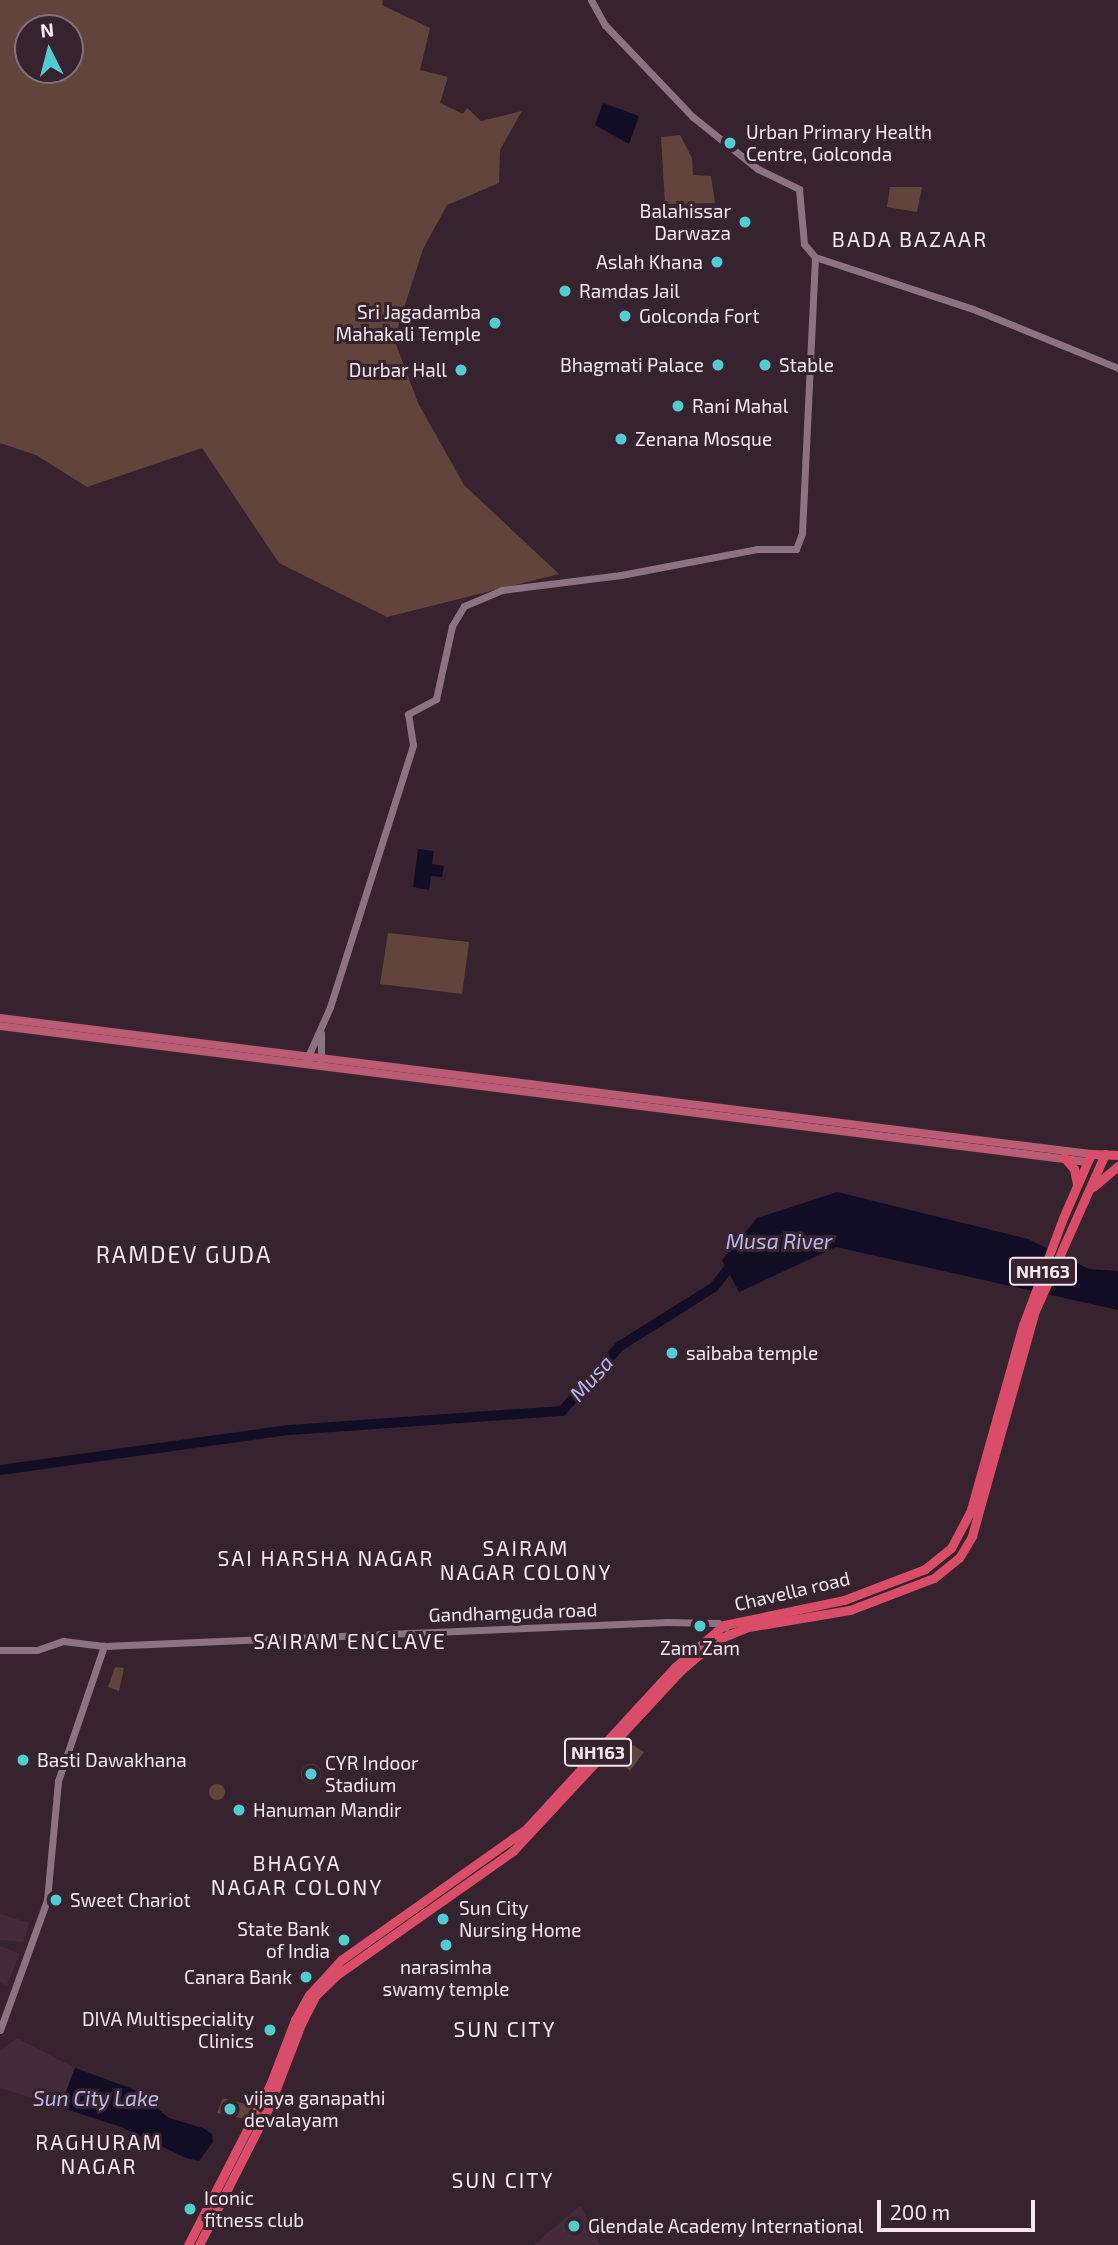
<!DOCTYPE html>
<style>
body{margin:0}
#map{position:relative;width:1118px;height:2245px;overflow:hidden;background:#37232e;font-family:"Exo 2",sans-serif}
div>[style]{position:absolute}
.built>*{inset:0;background:#452a3a}
.green>*{inset:0;background:#62453a}
.round{border-radius:50%}
.water>*{inset:0;background:#100d25}
.river>*{height:10px;margin:-5px;padding:0 5px;transform-origin:5px;border-radius:5px;background:#100d25}
.secondary>*{height:7px;margin:-3.5px;padding:0 3.5px;transform-origin:3.5px;border-radius:3.5px;background:#8c7381}
.primary>*{height:8px;margin:-4px;padding:0 4px;transform-origin:4px;border-radius:4px;background:#ba5c72}
.highway>*{height:9px;margin:-4.5px;padding:0 4.5px;transform-origin:4.5px;border-radius:4.5px;background:#d94d68}
.dots>*{width:19px;height:19px;translate:-50% -50%;box-sizing:border-box;border:4px solid #37232e;border-radius:50%}
span{translate:-50% -50%;white-space:nowrap;text-align:center;line-height:1.15;-webkit-text-stroke:6px #37232e;paint-order:stroke}
.shield-label span{padding:2px 5px;background:#37232e;border:2px solid;border-radius:5px;-webkit-text-stroke-width:0}
.shield-label{font-size:18px;color:#f5e7ee;font-weight:700}
.poi-label{font-size:19px;color:#f5e7ee}
.left{translate:0 -50%;text-align:left}
.right{translate:-100% -50%;text-align:right}
.street-label{font-size:19px;color:#f5e7ee}
.neighbourhood-label{font-size:21px;color:#f5e7ee;letter-spacing:2px}
.water-label{font-size:21px;color:#bab7ef;font-style:italic}
.quarter-label{font-size:23px;color:#f5e7ee;letter-spacing:2px}
.north{position:absolute;left:14px;top:14px;width:70px;height:70px;box-sizing:border-box;background:#37232e;border:2px solid #83717b;border-radius:50%;rotate:354deg;font-size:19px;font-weight:700;line-height:28px;text-align:center;color:#f5e7ee}
.north::after{content:'';display:block;margin:auto;width:24px;height:32px;background:#51ccd3;clip-path:polygon(50% 0,100% 100%,50% 72%,0 100%)}
.scale{position:absolute;left:877px;top:2200px;width:158px;height:32px;box-sizing:border-box;border:4px solid #f5e7ee;border-top:0;padding-left:9px;font-size:21px;line-height:24px;white-space:nowrap;color:#f5e7ee;-webkit-text-stroke:5px #37232e;paint-order:stroke}
</style>
<div id="map">
<div class="built">
<div style="clip-path:polygon(0 1914px,29px 1923px,23px 1942px,0 1940px)"></div>
<div style="clip-path:polygon(0 1946px,20px 1954px,7px 1985px,0 1983px)"></div>
<div style="clip-path:polygon(17px 2038px,75px 2068px,60px 2107px,0 2088px,0 2051px)"></div>
<div style="clip-path:polygon(581px 2206px,600px 2245px,533px 2245px,580px 2206px)"></div>
</div>
<div class="green">
<div style="clip-path:polygon(evenodd,0 0,383px 0,382px 5px,430px 28px,420px 70px,448px 77px,440px 103px,463px 114px,467px 108px,481px 121px,522px 111px,500px 150px,499px 183px,447px 205px,423px 249px,394px 339px,418px 403px,464px 485px,559px 574px,387px 617px,279px 563px,202px 448px,87px 487px,36px 455px,0 443px,0 0,28px 28px,70px 28px,70px 70px,28px 70px,28px 28px)"></div>
<div style="clip-path:polygon(680px 135px,692px 158px,693px 175px,711px 176px,715px 203px,665px 204px,661px 137px)"></div>
<div style="clip-path:polygon(890px 187px,922px 187px,917px 212px,887px 207px)"></div>
<div style="clip-path:polygon(388px 933px,469px 942px,462px 994px,380px 984px)"></div>
<div style="clip-path:polygon(115px 1667px,124px 1668px,119px 1691px,108px 1687px)"></div>
<div style="clip-path:polygon(633px 1745px,644px 1752px,630px 1771px,620px 1762px)"></div>
<div class="round" style="left:301px;top:1764px;width:20px;height:20px"></div>
<div class="round" style="left:209px;top:1784px;width:16px;height:16px"></div>
<div style="clip-path:polygon(223px 2098px,253px 2106px,245px 2119px,217px 2113px)"></div>
</div>
<div class="water">
<div style="clip-path:polygon(603px 103px,639px 116px,629px 144px,595px 125px)"></div>
<div style="clip-path:polygon(418px 849px,434px 851px,432px 864px,444px 866px,442px 877px,431px 876px,429px 890px,413px 887px)"></div>
<div style="clip-path:polygon(837px 1192px,1028px 1239px,1089px 1269px,1118px 1271px,1118px 1310px,836px 1247px,739px 1292px,722px 1260px,757px 1218px)"></div>
<div style="clip-path:polygon(75px 2068px,133px 2089px,169px 2118px,203px 2128px,212px 2134px,213px 2142px,199px 2161px,186px 2158px,121px 2127px,60px 2107px)"></div>
</div>
<div class="river">
<div style="left:0;top:1470px;width:292px;rotate:-7.9deg"></div>
<div style="left:289px;top:1430px;width:274px;rotate:-4deg"></div>
<div style="left:562px;top:1411px;width:87px;rotate:-48.3deg"></div>
<div style="left:620px;top:1346px;width:111px;rotate:-32.1deg"></div>
<div style="left:714px;top:1287px;width:34px;rotate:-52deg"></div>
</div>
<div class="secondary">
<div style="left:591px;top:0;width:29px;rotate:61deg"></div>
<div style="left:605px;top:25px;width:127px;rotate:46.3deg"></div>
<div style="left:693px;top:117px;width:83px;rotate:38.7deg"></div>
<div style="left:758px;top:169px;width:46px;rotate:26deg"></div>
<div style="left:799px;top:189px;width:55px;rotate:84.8deg"></div>
<div style="left:804px;top:244px;width:17px;rotate:50deg"></div>
<div style="left:815px;top:257px;width:166px;rotate:18.2deg"></div>
<div style="left:973px;top:309px;width:157px;rotate:22.1deg"></div>
<div style="left:321px;top:1033px;width:30px;rotate:90deg"></div>
<div style="left:306px;top:1061px;width:59px;rotate:-66deg"></div>
<div style="left:330px;top:1007px;width:275px;rotate:-72.4deg"></div>
<div style="left:413px;top:745px;width:31px;rotate:-99deg"></div>
<div style="left:408px;top:714px;width:32px;rotate:-28deg"></div>
<div style="left:436px;top:699px;width:75px;rotate:-77.6deg"></div>
<div style="left:452px;top:626px;width:23px;rotate:-59deg"></div>
<div style="left:464px;top:606px;width:41px;rotate:-22.8deg"></div>
<div style="left:502px;top:590px;width:120px;rotate:-7.2deg"></div>
<div style="left:621px;top:575px;width:138px;rotate:-10.8deg"></div>
<div style="left:757px;top:549px;width:39px"></div>
<div style="left:796px;top:549px;width:17px;rotate:-69deg"></div>
<div style="left:802px;top:533px;width:276px;rotate:-87.3deg"></div>
<div style="left:0;top:1650px;width:37px"></div>
<div style="left:37px;top:1650px;width:28px;rotate:-19deg"></div>
<div style="left:63px;top:1641px;width:41px;rotate:7deg"></div>
<div style="left:104px;top:1646px;width:564px;rotate:-2.44deg"></div>
<div style="left:667px;top:1622px;width:51px;rotate:1.1deg"></div>
<div style="left:718px;top:1623px;width:9px;rotate:32deg"></div>
<div style="left:0;top:2030px;width:138px;rotate:-70.1deg"></div>
<div style="left:47px;top:1900px;width:120px;rotate:-84.7deg"></div>
<div style="left:58px;top:1781px;width:143px;rotate:-71.2deg"></div>
</div>
<div class="primary">
<div style="left:0;top:1018px;width:1099px;rotate:7.11deg"></div>
<div style="left:0;top:1026px;width:1096px;rotate:7.13deg"></div>
</div>
<div class="highway">
<div style="left:1064px;top:1157px;width:16px;rotate:50deg"></div>
<div style="left:1074px;top:1169px;width:15px;rotate:79deg"></div>
<div style="left:1093px;top:1187px;width:33px;rotate:-40deg"></div>
<div style="left:188px;top:2245px;width:180px;rotate:-62.9deg"></div>
<div style="left:270px;top:2085px;width:70px;rotate:-69deg"></div>
<div style="left:295px;top:2020px;width:29px;rotate:-61deg"></div>
<div style="left:309px;top:1995px;width:47px;rotate:-47.6deg"></div>
<div style="left:341px;top:1960px;width:227px;rotate:-35.3deg"></div>
<div style="left:526px;top:1829px;width:219px;rotate:-47.4deg"></div>
<div style="left:674px;top:1668px;width:66px;rotate:-40.7deg"></div>
<div style="left:724px;top:1625px;width:123px;rotate:-11.8deg"></div>
<div style="left:844px;top:1600px;width:87px;rotate:-20.9deg"></div>
<div style="left:925px;top:1569px;width:33px;rotate:-39deg"></div>
<div style="left:951px;top:1548px;width:40px;rotate:-62deg"></div>
<div style="left:970px;top:1513px;width:195px;rotate:-74.3deg"></div>
<div style="left:1023px;top:1325px;width:114px;rotate:-69.5deg"></div>
<div style="left:1063px;top:1218px;width:70px;rotate:-66.4deg"></div>
<div style="left:1091px;top:1154px;width:27px;rotate:2deg"></div>
<div style="left:199px;top:2245px;width:155px;rotate:-63.1deg"></div>
<div style="left:269px;top:2107px;width:89px;rotate:-68.9deg"></div>
<div style="left:301px;top:2024px;width:33px;rotate:-63deg"></div>
<div style="left:316px;top:1995px;width:30px;rotate:-44deg"></div>
<div style="left:338px;top:1974px;width:214px;rotate:-35.1deg"></div>
<div style="left:513px;top:1851px;width:246px;rotate:-47.1deg"></div>
<div style="left:680px;top:1671px;width:48px;rotate:-40.7deg"></div>
<div style="left:716px;top:1640px;width:35px;rotate:-22deg"></div>
<div style="left:749px;top:1627px;width:102px;rotate:-9.6deg"></div>
<div style="left:850px;top:1610px;width:90px;rotate:-20.9deg"></div>
<div style="left:934px;top:1578px;width:32px;rotate:-39deg"></div>
<div style="left:959px;top:1558px;width:26px;rotate:-59deg"></div>
<div style="left:972px;top:1536px;width:234px;rotate:-74.4deg"></div>
<div style="left:1035px;top:1311px;width:172px;rotate:-66deg"></div>
</div>
<div class="dots">
<div style="left:730px;top:143px;background:#51ccd3"></div>
<div style="left:745px;top:222px;background:#51ccd3"></div>
<div style="left:717px;top:262px;background:#51ccd3"></div>
<div style="left:565px;top:291px;background:#51ccd3"></div>
<div style="left:625px;top:316px;background:#51ccd3"></div>
<div style="left:495px;top:323px;background:#51ccd3"></div>
<div style="left:718px;top:365px;background:#51ccd3"></div>
<div style="left:765px;top:365px;background:#51ccd3"></div>
<div style="left:461px;top:370px;background:#51ccd3"></div>
<div style="left:678px;top:406px;background:#51ccd3"></div>
<div style="left:621px;top:439px;background:#51ccd3"></div>
<div style="left:672px;top:1353px;background:#51ccd3"></div>
<div style="left:700px;top:1626px;background:#51ccd3"></div>
<div style="left:23px;top:1760px;background:#51ccd3"></div>
<div style="left:311px;top:1774px;background:#51ccd3"></div>
<div style="left:239px;top:1810px;background:#51ccd3"></div>
<div style="left:56px;top:1900px;background:#51ccd3"></div>
<div style="left:443px;top:1919px;background:#51ccd3"></div>
<div style="left:344px;top:1940px;background:#51ccd3"></div>
<div style="left:446px;top:1945px;background:#51ccd3"></div>
<div style="left:306px;top:1977px;background:#51ccd3"></div>
<div style="left:270px;top:2030px;background:#51ccd3"></div>
<div style="left:230px;top:2109px;background:#51ccd3"></div>
<div style="left:190px;top:2209px;background:#51ccd3"></div>
<div style="left:574px;top:2226px;background:#51ccd3"></div>
</div>
<div class="shield-label">
<span style="left:1043px;top:1271px">NH163</span>
<span style="left:598px;top:1752px">NH163</span>
</div>
<div class="poi-label">
<span class="left" style="left:746px;top:143px">Urban Primary Health<br>Centre, Golconda</span>
<span class="right" style="left:731px;top:222px">Balahissar<br>Darwaza</span>
<span class="right" style="left:703px;top:262px">Aslah Khana</span>
<span class="left" style="left:579px;top:291px">Ramdas Jail</span>
<span class="right" style="left:481px;top:323px">Sri Jagadamba<br>Mahakali Temple</span>
<span class="left" style="left:639px;top:316px">Golconda Fort</span>
<span class="right" style="left:704px;top:365px">Bhagmati Palace</span>
<span class="left" style="left:779px;top:365px">Stable</span>
<span class="right" style="left:447px;top:370px">Durbar Hall</span>
<span class="left" style="left:692px;top:406px">Rani Mahal</span>
<span class="left" style="left:635px;top:439px">Zenana Mosque</span>
<span class="left" style="left:686px;top:1353px">saibaba temple</span>
<span style="left:700px;top:1648px">Zam Zam</span>
<span class="left" style="left:37px;top:1760px">Basti Dawakhana</span>
<span class="left" style="left:325px;top:1774px">CYR Indoor<br>Stadium</span>
<span class="left" style="left:253px;top:1810px">Hanuman Mandir</span>
<span class="left" style="left:70px;top:1900px">Sweet Chariot</span>
<span class="left" style="left:459px;top:1919px">Sun City<br>Nursing Home</span>
<span class="right" style="left:330px;top:1940px">State Bank<br>of India</span>
<span style="left:446px;top:1978px">narasimha<br>swamy temple</span>
<span class="right" style="left:292px;top:1977px">Canara Bank</span>
<span class="right" style="left:254px;top:2030px">DIVA Multispeciality<br>Clinics</span>
<span class="left" style="left:244px;top:2109px">vijaya ganapathi<br>devalayam</span>
<span class="left" style="left:204px;top:2209px">Iconic<br>fitness club</span>
<span class="left" style="left:588px;top:2226px">Glendale Academy International</span>
</div>
<div class="street-label">
<span style="left:792px;top:1591px;rotate:-13deg">Chavella road</span>
<span style="left:513px;top:1612px;rotate:-2deg">Gandhamguda road</span>
</div>
<div class="neighbourhood-label">
<span style="left:910px;top:239px">BADA BAZAAR</span>
<span style="left:526px;top:1560px">SAIRAM<br>NAGAR COLONY</span>
<span style="left:326px;top:1558px">SAI HARSHA NAGAR</span>
<span style="left:350px;top:1641px">SAIRAM ENCLAVE</span>
<span style="left:297px;top:1875px">BHAGYA<br>NAGAR COLONY</span>
<span style="left:505px;top:2029px">SUN CITY</span>
<span style="left:99px;top:2154px">RAGHURAM<br>NAGAR</span>
<span style="left:503px;top:2180px">SUN CITY</span>
</div>
<div class="water-label">
<span style="left:779px;top:1241px">Musa River</span>
<span style="left:591px;top:1378px;rotate:-48deg">Musa</span>
<span style="left:96px;top:2098px">Sun City Lake</span>
</div>
<div class="quarter-label">
<span style="left:184px;top:1254px">RAMDEV GUDA</span>
</div>
<div class="north">N</div>
<div class="scale">200 m</div>
</div>
